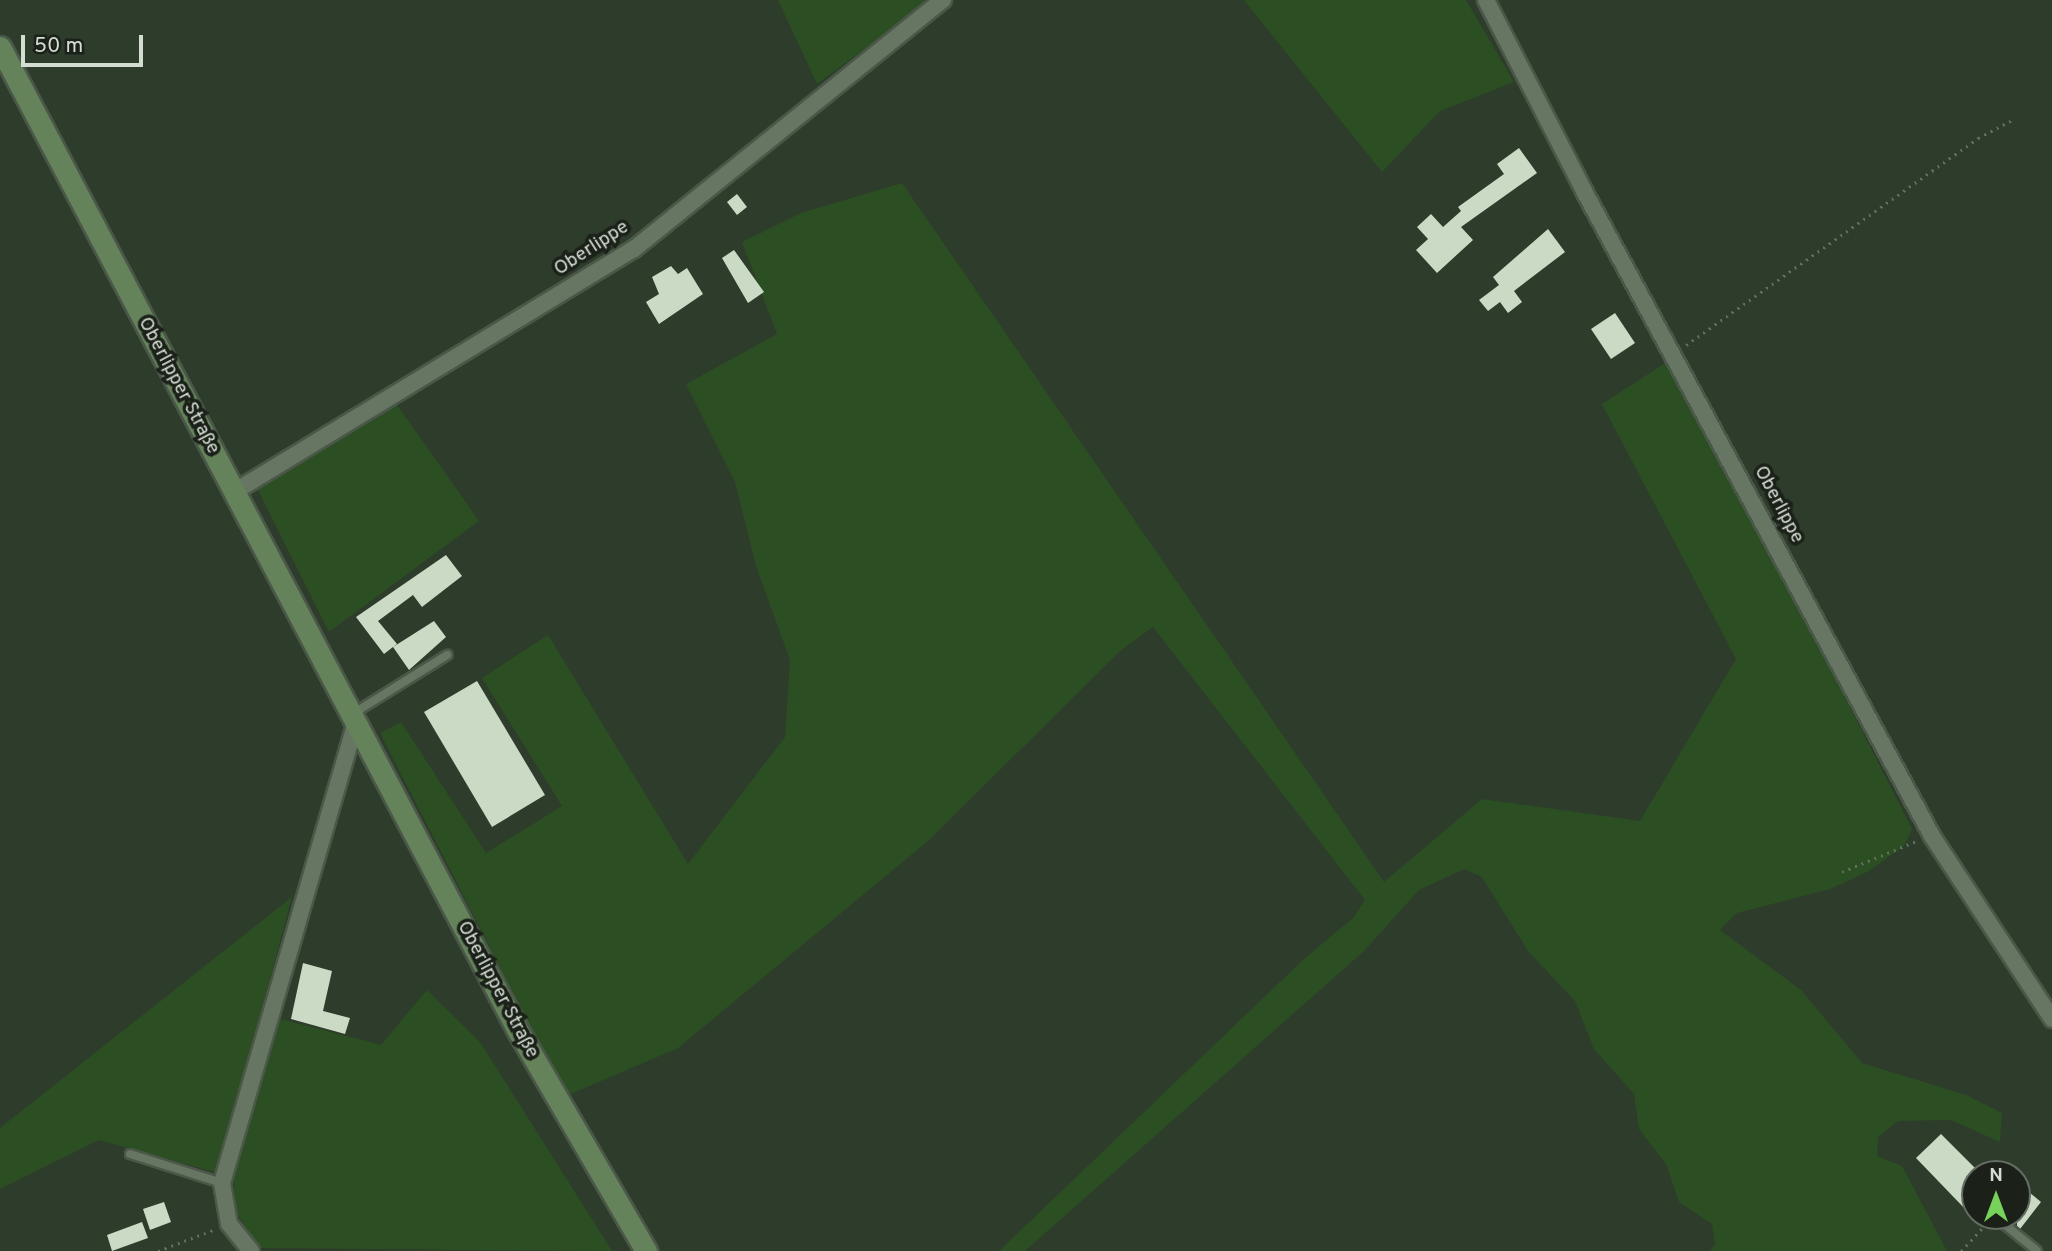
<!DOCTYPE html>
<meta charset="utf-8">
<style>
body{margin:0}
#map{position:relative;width:2052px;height:1251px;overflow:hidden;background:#2e3c2b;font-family:Overpass,sans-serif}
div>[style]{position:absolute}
.green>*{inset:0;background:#2c4e23}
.building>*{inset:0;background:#cadac5}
.path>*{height:2.5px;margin-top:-1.25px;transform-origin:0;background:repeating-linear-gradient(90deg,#626f5f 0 2px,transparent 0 7px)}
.roads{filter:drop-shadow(2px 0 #4b5748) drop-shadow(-2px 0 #4b5748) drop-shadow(0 2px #4b5748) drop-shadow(0 -2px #4b5748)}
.lane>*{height:8px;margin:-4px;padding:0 4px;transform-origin:4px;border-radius:4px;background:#677663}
.street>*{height:16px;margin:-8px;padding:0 8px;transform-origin:8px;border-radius:8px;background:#677663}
.secondary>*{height:21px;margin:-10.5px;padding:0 10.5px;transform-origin:10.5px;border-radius:10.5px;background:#64835b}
span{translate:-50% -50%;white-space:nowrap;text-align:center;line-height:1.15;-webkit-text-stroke:7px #1b2119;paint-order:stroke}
.street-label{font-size:19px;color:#d4ddd2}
.north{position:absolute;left:1961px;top:1160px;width:70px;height:70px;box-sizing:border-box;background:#1b2119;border:2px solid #656c63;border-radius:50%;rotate:0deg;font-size:19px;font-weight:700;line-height:28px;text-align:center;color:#d4ddd2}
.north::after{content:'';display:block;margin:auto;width:24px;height:32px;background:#76d25a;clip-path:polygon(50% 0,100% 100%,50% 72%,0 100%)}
.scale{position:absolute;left:21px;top:35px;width:122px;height:32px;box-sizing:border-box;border:4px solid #d4ddd2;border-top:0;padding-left:9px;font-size:21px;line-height:24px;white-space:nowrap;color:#d4ddd2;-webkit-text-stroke:5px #1b2119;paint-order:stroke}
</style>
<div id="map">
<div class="green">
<div style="clip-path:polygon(778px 0,931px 0,817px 84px)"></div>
<div style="clip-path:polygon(1244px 0,1466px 0,1514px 82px,1440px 111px,1382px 172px)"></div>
<div style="clip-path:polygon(902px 183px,1384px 882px,1482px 799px,1640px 821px,1736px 659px,1602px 404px,1667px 362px,1764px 538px,1912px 829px,1904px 846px,1869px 871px,1830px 889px,1737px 913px,1720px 930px,1801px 990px,1862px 1063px,1966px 1095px,2002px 1113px,2000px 1142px,1951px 1120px,1898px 1121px,1878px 1137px,1877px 1156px,1902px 1166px,1947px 1251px,1710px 1251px,1715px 1244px,1712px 1224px,1679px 1202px,1666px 1164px,1639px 1129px,1634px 1094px,1594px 1049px,1575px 1001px,1528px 951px,1482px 877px,1464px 869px,1419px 890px,1364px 951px,1025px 1251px,999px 1251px,1305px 958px,1353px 918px,1365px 900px,1153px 627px,1120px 651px,928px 841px,678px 1048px,566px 1096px,380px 733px,401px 722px,486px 853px,562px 806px,482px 678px,548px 635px,688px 864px,785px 737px,790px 660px,756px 566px,735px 482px,686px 384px,777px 334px,742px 242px,801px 213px)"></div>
<div style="clip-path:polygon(395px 402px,479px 521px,329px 632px,257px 488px)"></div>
<div style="clip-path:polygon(292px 897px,218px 1173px,99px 1140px,0 1189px,0 1128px)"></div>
<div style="clip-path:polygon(427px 990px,480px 1042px,612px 1251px,259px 1248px,236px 1212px,233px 1177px,277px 1018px,381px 1045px)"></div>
</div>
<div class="building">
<div style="clip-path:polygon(1519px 148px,1537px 173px,1461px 227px,1473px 240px,1437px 273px,1416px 250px,1428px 239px,1417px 227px,1431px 214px,1443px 227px,1461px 211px,1458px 207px,1504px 174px,1497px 164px)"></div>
<div style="clip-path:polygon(737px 194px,747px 207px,737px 215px,727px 202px)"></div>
<div style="clip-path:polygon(1548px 229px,1565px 252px,1514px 291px,1522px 302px,1508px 313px,1500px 302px,1488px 311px,1479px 300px,1499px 285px,1493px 277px)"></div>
<div style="clip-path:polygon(734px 250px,764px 292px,748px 303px,722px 258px)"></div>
<div style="clip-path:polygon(671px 266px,678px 274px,687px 268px,703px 294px,659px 324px,646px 302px,659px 294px,652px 277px)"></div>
<div style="clip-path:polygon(1615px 313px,1635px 343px,1611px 359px,1591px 329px)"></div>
<div style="clip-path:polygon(446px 555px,462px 576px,422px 607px,413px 595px,378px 621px,397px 644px,393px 647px,434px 621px,446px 637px,409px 670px,393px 647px,384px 654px,356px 617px)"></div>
<div style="clip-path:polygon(477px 681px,545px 795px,492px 827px,424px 712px)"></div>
<div style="clip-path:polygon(303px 963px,332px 971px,323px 1011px,350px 1018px,345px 1034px,291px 1019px)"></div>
<div style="clip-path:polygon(1941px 1134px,1975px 1168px,1975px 1205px,1968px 1212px,1916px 1158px)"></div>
<div style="clip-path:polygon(2017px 1182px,2041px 1202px,2020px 1229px,2017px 1226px)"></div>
<div style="clip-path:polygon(164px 1202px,171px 1222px,150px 1230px,143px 1209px)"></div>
<div style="clip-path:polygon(142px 1222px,148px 1238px,112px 1251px,107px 1235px)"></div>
</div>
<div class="path">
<div style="left:1686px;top:345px;width:358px;rotate:-35.3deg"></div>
<div style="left:1978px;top:138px;width:41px;rotate:-27.8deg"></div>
<div style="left:1842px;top:872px;width:80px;rotate:-22.7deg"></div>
<div style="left:158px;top:1251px;width:62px;rotate:-20.8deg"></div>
<div style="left:1961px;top:1251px;width:35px;rotate:-47deg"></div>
</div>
<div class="roads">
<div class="lane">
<div style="left:354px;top:713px;width:110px;rotate:-31.9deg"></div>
<div style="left:130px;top:1154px;width:96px;rotate:17.5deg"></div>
<div style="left:1994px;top:1216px;width:55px;rotate:39.1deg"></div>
</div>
<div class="street">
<div style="left:1486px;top:0;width:215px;rotate:62.8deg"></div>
<div style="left:1584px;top:191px;width:733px;rotate:61.65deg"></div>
<div style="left:1932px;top:836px;width:219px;rotate:56.7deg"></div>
<div style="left:234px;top:492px;width:468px;rotate:-31.3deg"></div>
<div style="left:634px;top:249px;width:397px;rotate:-38.9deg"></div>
<div style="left:251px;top:1251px;width:35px;rotate:-129deg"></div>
<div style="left:229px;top:1224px;width:42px;rotate:-99.7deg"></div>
<div style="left:222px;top:1183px;width:479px;rotate:-73.8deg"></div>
</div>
<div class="secondary">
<div style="left:0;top:47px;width:1110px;rotate:62.23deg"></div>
<div style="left:517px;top:1029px;width:257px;rotate:59.8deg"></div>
</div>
</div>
<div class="street-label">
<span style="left:592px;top:249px;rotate:-33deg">Oberlippe</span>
<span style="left:178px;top:386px;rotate:62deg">Oberlipper Straße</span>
<span style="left:1778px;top:505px;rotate:62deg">Oberlippe</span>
<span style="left:497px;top:990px;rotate:62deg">Oberlipper Straße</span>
</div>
<div class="north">N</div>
<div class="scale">50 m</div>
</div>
